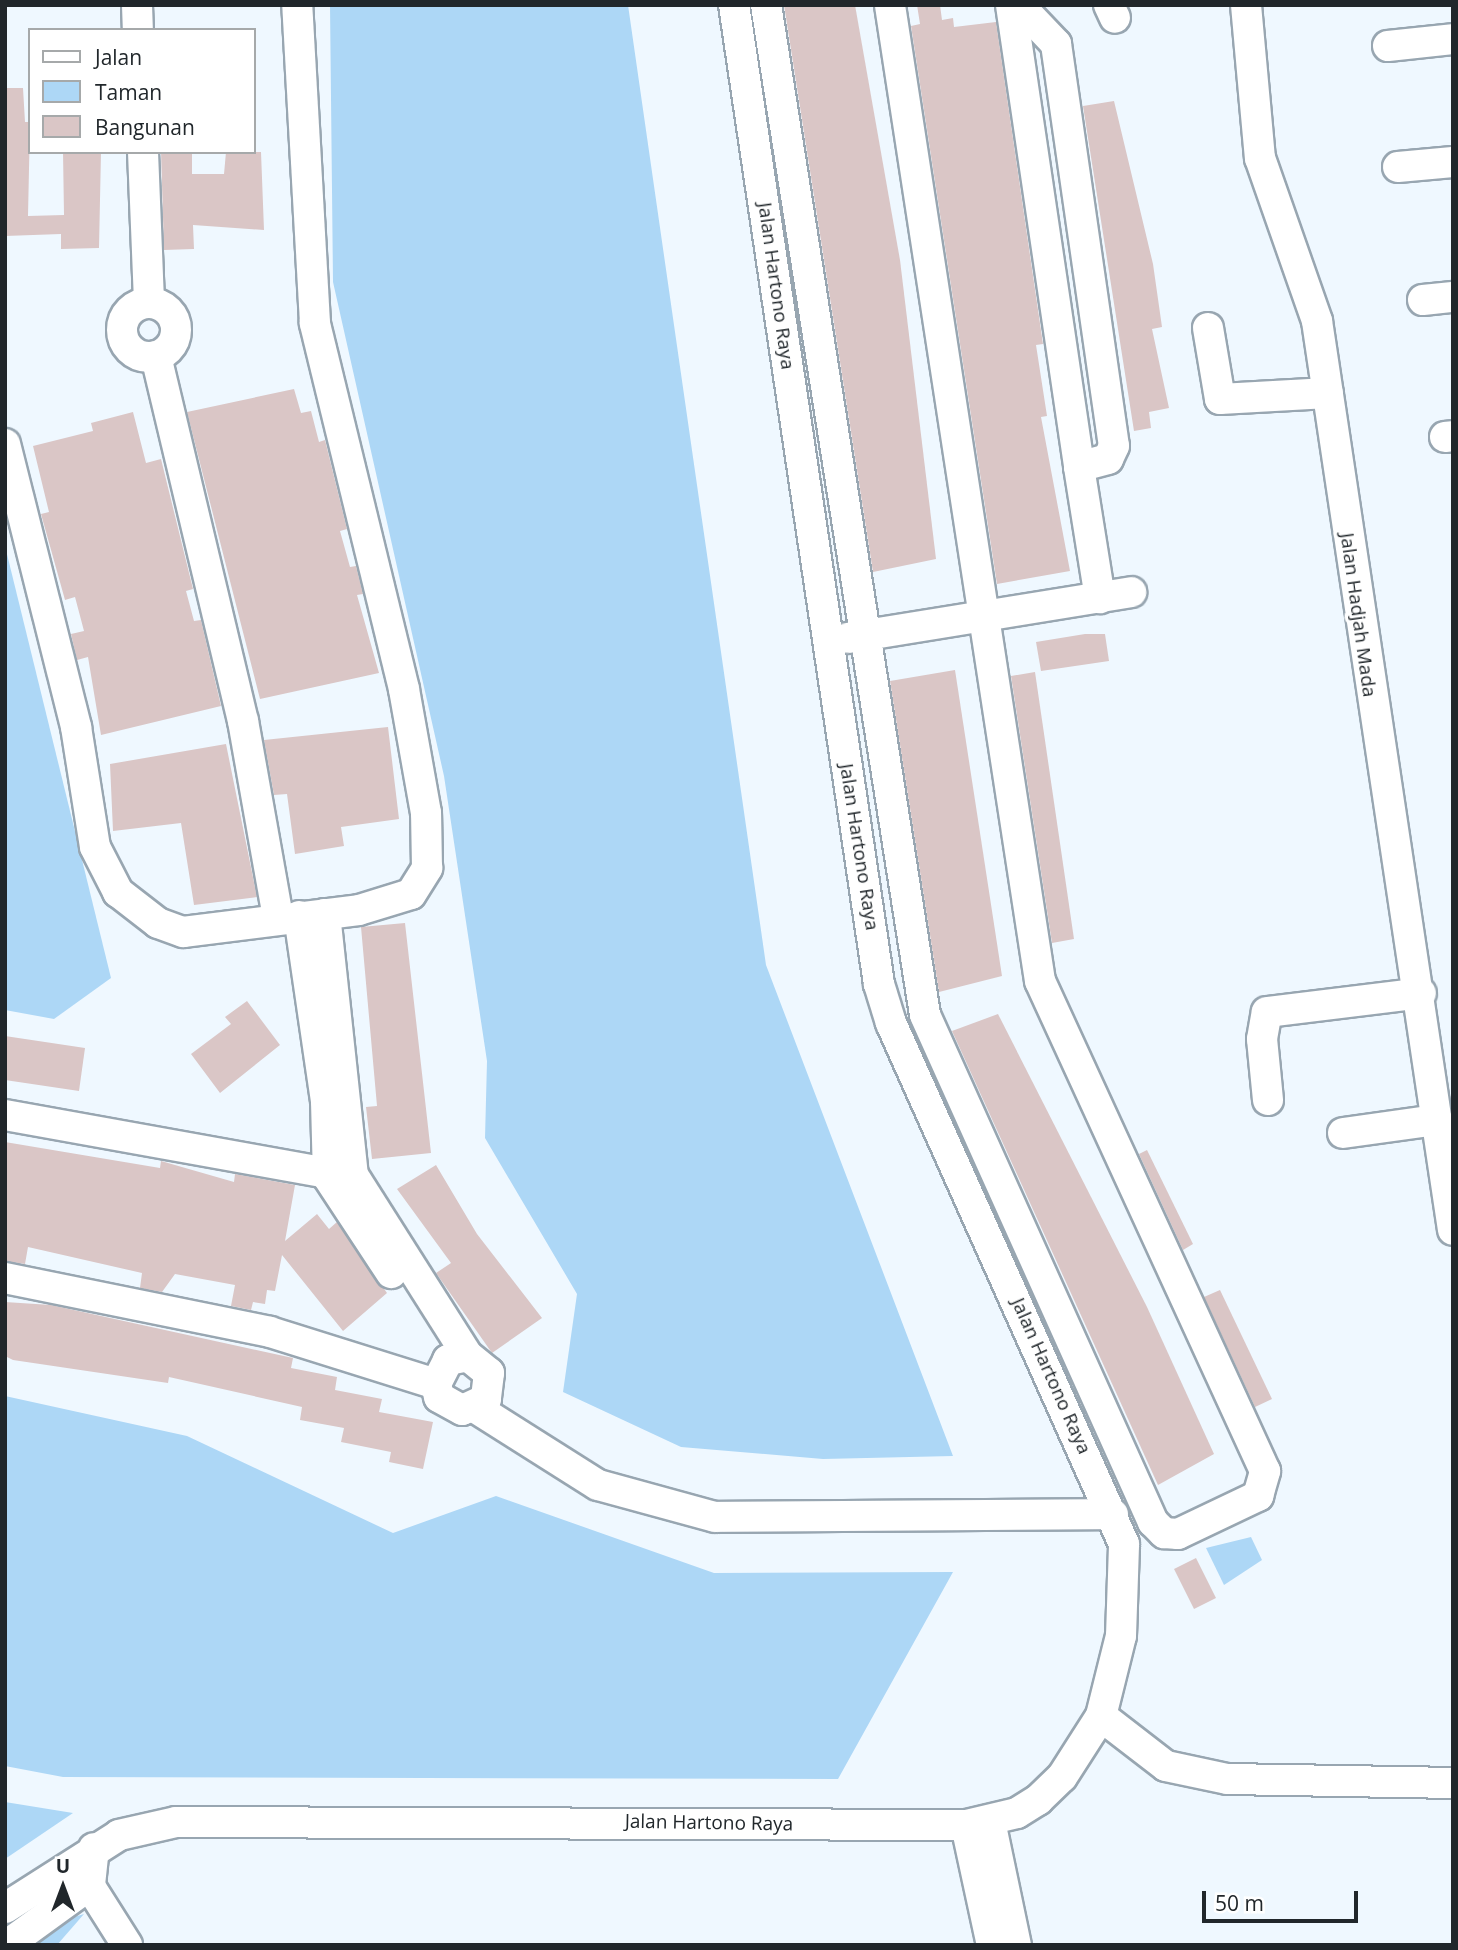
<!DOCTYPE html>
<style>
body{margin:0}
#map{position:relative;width:1458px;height:1950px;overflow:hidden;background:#eff8ff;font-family:"Open Sans",sans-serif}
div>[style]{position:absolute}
.green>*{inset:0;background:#add7f6}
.building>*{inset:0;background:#dac6c6}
.roads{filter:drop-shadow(2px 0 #98a6b1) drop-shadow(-2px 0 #98a6b1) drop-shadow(0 2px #98a6b1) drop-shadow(0 -2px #98a6b1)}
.minor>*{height:30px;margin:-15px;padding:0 15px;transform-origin:15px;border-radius:15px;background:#fff}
.minor>.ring{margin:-15px;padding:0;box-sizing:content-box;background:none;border:30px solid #fff;border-radius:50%}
span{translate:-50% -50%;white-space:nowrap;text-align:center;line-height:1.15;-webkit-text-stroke:7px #fff;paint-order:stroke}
.street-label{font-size:19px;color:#21272b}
.frame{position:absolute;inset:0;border:7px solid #21272b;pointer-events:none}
.legend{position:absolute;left:28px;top:28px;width:228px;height:126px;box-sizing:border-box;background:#fff;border:2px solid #a6a9aa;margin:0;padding:9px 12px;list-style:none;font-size:21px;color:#21272b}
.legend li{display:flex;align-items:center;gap:14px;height:35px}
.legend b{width:35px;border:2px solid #a6a9aa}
.north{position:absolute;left:28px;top:1852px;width:70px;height:70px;-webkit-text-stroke:5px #fff;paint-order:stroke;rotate:0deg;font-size:19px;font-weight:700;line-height:28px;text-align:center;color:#21272b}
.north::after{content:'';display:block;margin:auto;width:24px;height:32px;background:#21272b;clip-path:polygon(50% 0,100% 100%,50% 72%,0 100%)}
.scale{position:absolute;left:1202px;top:1891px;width:156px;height:32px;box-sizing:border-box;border:4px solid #21272b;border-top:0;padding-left:9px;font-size:21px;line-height:24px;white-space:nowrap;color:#21272b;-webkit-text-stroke:5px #fff;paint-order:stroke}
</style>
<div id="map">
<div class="green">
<div style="clip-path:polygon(330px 5px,628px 5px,766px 965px,953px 1456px,823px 1459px,681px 1447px,563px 1392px,577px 1294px,485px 1138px,487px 1061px,444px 776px,333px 282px)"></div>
<div style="clip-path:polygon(5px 546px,111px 978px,54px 1019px,5px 1010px)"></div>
<div style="clip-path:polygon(5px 1396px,187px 1436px,393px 1533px,496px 1496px,714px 1573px,953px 1572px,838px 1779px,63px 1777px,5px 1766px)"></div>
<div style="clip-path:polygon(1251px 1537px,1262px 1560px,1224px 1585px,1206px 1548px)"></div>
<div style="clip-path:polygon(5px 1802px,73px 1813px,5px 1859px)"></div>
<div style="clip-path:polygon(84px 1914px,57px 1945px,5px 1945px,5px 1938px)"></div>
</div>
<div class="building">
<div style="clip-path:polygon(784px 5px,855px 5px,900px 260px,936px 559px,873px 572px)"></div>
<div style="clip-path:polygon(917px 5px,940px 5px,942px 20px,953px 18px,954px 27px,996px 22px,1043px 344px,1036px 345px,1047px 416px,1041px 417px,1070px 571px,997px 584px,911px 26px,920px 24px)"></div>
<div style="clip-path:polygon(5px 88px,23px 88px,25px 122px,30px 122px,28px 216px,64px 215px,63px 152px,101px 152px,99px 248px,61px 249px,61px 234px,5px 236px)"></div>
<div style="clip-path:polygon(1114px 101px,1153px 264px,1162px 327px,1152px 329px,1169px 408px,1149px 412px,1151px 428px,1134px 431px,1083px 106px)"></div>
<div style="clip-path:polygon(161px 152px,192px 152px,192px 174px,224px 174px,226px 152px,261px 152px,264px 230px,193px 225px,194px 249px,164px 250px)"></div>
<div style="clip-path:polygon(294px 389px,301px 413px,311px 411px,319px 442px,325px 440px,347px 529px,340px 531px,350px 567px,356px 566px,363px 594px,357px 595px,379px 673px,260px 699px,187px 412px)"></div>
<div style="clip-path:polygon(133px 412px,146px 463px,161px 459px,193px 589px,186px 591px,194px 621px,201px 620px,221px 706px,101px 735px,88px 657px,77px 660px,71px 634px,84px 631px,75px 597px,65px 600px,41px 514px,49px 512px,33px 446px,93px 431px,91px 423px)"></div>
<div style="clip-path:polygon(1085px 634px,1105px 634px,1109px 661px,1041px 671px,1036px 642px)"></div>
<div style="clip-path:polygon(955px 670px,1002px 976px,939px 992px,890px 681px)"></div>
<div style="clip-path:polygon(1035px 672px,1074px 939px,1052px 943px,1011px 676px)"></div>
<div style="clip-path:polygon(388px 727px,399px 819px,341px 827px,344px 846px,295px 854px,287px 794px,274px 795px,264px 740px)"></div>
<div style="clip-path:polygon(226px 744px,257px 897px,194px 905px,181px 823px,113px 831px,110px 764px)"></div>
<div style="clip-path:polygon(405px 923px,431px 1153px,372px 1159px,366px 1107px,377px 1106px,361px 927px)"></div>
<div style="clip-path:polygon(247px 1001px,280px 1045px,220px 1093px,191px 1054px,231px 1024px,225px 1017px)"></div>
<div style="clip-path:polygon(998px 1014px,1147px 1307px,1214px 1454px,1158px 1485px,952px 1031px)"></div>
<div style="clip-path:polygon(5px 1036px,85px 1048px,79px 1091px,5px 1080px)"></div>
<div style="clip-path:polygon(5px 1142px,160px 1168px,161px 1161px,234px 1182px,235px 1174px,295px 1185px,285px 1241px,317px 1214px,329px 1229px,337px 1222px,387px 1293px,343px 1331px,282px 1255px,275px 1291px,267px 1290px,265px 1304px,253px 1302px,251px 1310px,231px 1306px,235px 1285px,175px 1274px,162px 1292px,140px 1288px,142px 1273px,28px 1247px,25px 1264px,5px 1261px)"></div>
<div style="clip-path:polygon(1147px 1150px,1193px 1244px,1183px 1250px,1139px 1154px)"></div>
<div style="clip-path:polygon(436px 1165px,477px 1234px,542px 1318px,492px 1353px,436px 1273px,451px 1263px,397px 1189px)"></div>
<div style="clip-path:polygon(1220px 1290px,1272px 1399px,1255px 1407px,1204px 1297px)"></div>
<div style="clip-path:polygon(5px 1302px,51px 1305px,293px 1358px,291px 1368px,337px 1377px,335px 1390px,382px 1399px,379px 1412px,433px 1422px,423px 1469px,389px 1462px,391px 1452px,341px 1442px,344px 1428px,300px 1420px,302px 1407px,169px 1377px,168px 1383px,13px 1360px,5px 1356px)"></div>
<div style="clip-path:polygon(1196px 1558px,1216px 1598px,1194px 1609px,1174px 1569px)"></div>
</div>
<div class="roads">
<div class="minor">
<div style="left:137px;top:5px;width:25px;rotate:88deg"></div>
<div style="left:766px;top:5px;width:1022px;rotate:81.05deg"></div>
<div style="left:925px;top:1015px;width:556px;rotate:65.79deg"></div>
<div style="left:1153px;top:1522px;width:16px;rotate:45deg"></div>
<div style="left:1164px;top:1533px;width:14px;rotate:4deg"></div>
<div style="left:1178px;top:1534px;width:89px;rotate:-25.4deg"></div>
<div style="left:1258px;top:1496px;width:26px;rotate:-74deg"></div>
<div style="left:1265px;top:1471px;width:539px;rotate:-114.66deg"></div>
<div style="left:1040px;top:981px;width:987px;rotate:-98.74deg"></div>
<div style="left:1011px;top:5px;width:467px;rotate:81.6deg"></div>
<div style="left:1019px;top:5px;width:54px;rotate:46.5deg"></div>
<div style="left:1056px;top:44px;width:406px;rotate:81.8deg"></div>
<div style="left:1114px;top:446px;width:14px;rotate:115deg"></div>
<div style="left:1108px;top:459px;width:30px;rotate:165deg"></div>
<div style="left:1079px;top:467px;width:133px;rotate:80.9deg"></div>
<div style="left:1109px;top:5px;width:14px;rotate:65deg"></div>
<div style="left:1246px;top:5px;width:154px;rotate:84.8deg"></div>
<div style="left:1260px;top:158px;width:173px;rotate:70.7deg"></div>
<div style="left:1317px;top:321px;width:919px;rotate:81.49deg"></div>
<div style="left:1388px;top:46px;width:65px;rotate:-6.1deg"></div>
<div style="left:143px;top:152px;width:150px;rotate:87.7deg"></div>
<div style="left:1398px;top:167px;width:55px;rotate:-5.2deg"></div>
<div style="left:1423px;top:300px;width:30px;rotate:-6deg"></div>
<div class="ring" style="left:122px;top:303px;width:24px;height:24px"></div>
<div style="left:1208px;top:328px;width:72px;rotate:80.4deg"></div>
<div style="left:1220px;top:399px;width:108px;rotate:-3.2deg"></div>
<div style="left:156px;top:356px;width:375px;rotate:76.6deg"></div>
<div style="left:243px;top:721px;width:199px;rotate:79.9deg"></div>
<div style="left:1445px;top:437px;width:8px;rotate:-7deg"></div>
<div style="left:5px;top:444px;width:292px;rotate:75.9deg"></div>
<div style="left:76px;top:727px;width:121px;rotate:81deg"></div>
<div style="left:95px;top:847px;width:51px;rotate:62.9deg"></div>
<div style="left:118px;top:892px;width:51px;rotate:37.8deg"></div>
<div style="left:158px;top:923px;width:27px;rotate:20deg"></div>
<div style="left:183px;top:932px;width:177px;rotate:-7.1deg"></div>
<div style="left:359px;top:910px;width:54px;rotate:-17.1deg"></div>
<div style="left:411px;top:894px;width:31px;rotate:-58deg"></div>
<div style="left:427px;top:868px;width:55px;rotate:-91deg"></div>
<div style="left:426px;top:813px;width:126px;rotate:-100.1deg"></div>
<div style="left:404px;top:689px;width:377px;rotate:-103.7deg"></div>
<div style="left:315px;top:323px;width:319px;rotate:-93.2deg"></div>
<div style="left:848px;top:638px;width:287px;rotate:-9.2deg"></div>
<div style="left:325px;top:914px;width:262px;rotate:83.9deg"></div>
<div style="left:353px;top:1175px;width:214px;rotate:57.6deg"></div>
<div style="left:468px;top:1356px;width:27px;rotate:39deg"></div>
<div style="left:489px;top:1373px;width:26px;rotate:97deg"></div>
<div style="left:486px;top:1399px;width:26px;rotate:155deg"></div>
<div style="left:462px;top:1410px;width:26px;rotate:-151deg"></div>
<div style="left:439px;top:1397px;width:13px;rotate:-103deg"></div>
<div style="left:436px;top:1384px;width:27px;rotate:-63deg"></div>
<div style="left:448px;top:1360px;width:20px;rotate:-11deg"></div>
<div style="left:299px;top:916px;width:187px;rotate:81.7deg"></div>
<div style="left:326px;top:1101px;width:76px;rotate:88.5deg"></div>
<div style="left:328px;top:1177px;width:115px;rotate:56.7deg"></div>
<div style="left:1268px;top:1100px;width:61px;rotate:-95.6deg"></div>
<div style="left:1262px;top:1039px;width:27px;rotate:-80deg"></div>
<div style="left:1267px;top:1012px;width:155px;rotate:-7deg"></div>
<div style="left:5px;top:1115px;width:345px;rotate:10.2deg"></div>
<div style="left:1343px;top:1133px;width:95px;rotate:-7.9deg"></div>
<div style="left:5px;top:1278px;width:270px;rotate:11.5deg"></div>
<div style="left:270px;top:1332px;width:174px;rotate:17.4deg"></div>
<div style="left:476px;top:1408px;width:144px;rotate:32.3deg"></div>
<div style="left:598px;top:1485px;width:121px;rotate:15.3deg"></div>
<div style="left:715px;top:1517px;width:398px;rotate:-0.4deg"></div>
<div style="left:1101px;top:1716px;width:82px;rotate:37.6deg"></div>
<div style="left:1166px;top:1766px;width:62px;rotate:12deg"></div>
<div style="left:1227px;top:1779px;width:226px;rotate:1deg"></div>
<div style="left:990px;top:1821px;width:127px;rotate:78.2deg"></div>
<div style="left:966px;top:1825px;width:123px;rotate:77.8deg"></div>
<div style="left:79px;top:1869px;width:90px;rotate:57.7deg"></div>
<div style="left:5px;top:1908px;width:135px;rotate:-32.6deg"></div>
<div style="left:119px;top:1835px;width:58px;rotate:-12.8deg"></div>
<div style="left:176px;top:1822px;width:790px;rotate:0.22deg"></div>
<div style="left:966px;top:1825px;width:52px;rotate:-13.2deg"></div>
<div style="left:1017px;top:1813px;width:25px;rotate:-32deg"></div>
<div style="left:1038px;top:1800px;width:33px;rotate:-44deg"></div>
<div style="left:1062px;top:1777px;width:72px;rotate:-57.4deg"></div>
<div style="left:1101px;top:1716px;width:82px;rotate:-76deg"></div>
<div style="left:1121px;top:1636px;width:92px;rotate:-88.1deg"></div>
<div style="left:1124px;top:1544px;width:571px;rotate:-114.09deg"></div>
<div style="left:891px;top:1023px;width:41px;rotate:-107.1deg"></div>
<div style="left:879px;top:984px;width:990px;rotate:-98.42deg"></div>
<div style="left:7px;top:1945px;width:102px;rotate:-35.9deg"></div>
<div style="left:90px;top:1885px;width:37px;rotate:-84deg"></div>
</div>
</div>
<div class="street-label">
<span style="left:776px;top:286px;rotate:82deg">Jalan Hartono Raya</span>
<span style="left:1358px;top:615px;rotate:82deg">Jalan Hadjah Mada</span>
<span style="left:859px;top:847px;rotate:81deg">Jalan Hartono Raya</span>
<span style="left:1051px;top:1376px;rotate:66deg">Jalan Hartono Raya</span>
<span style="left:709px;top:1823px;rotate:1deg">Jalan Hartono Raya</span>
</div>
<div class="frame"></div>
<ul class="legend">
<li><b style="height:9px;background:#fff"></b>Jalan</li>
<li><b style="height:19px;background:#add7f6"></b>Taman</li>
<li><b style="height:19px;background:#dac6c6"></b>Bangunan</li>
</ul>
<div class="north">U</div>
<div class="scale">50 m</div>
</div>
